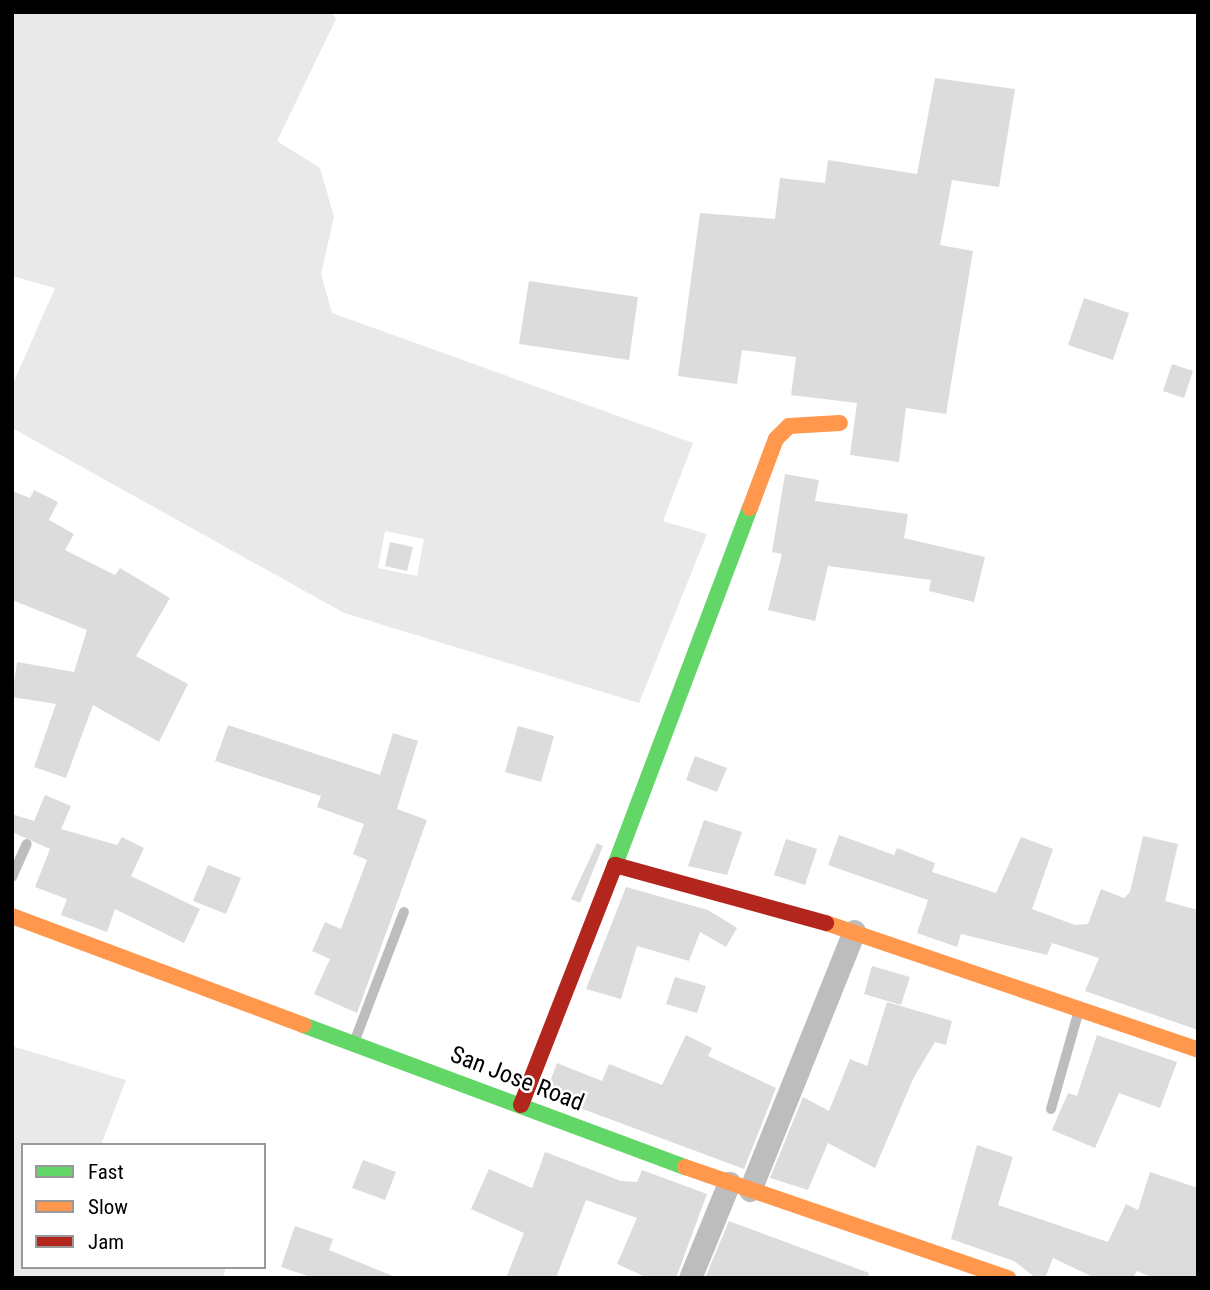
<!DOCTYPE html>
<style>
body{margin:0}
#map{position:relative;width:1210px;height:1290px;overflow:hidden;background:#fff;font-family:"Roboto Condensed",sans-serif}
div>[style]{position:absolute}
.green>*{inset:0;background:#e9e9e9}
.building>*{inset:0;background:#dcdcdc}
.lane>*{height:10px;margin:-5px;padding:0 5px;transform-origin:5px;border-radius:5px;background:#bdbdbd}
.street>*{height:23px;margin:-11.5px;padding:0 11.5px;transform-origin:11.5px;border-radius:11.5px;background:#bdbdbd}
.fast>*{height:16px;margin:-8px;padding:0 8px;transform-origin:8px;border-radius:8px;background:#63d668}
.slow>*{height:16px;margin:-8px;padding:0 8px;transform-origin:8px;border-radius:8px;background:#ff974d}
.jam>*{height:16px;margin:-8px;padding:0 8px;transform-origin:8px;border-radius:8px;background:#b3261e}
span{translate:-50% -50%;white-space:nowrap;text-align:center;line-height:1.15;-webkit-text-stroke:5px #fff;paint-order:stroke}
.street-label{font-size:24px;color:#000}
.frame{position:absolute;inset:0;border:14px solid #000;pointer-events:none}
.legend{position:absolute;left:21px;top:1143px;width:245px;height:126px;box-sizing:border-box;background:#fff;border:2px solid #999;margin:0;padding:9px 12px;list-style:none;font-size:21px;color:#000}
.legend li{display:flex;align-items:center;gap:14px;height:35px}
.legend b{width:35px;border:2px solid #999}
</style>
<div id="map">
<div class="green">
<div style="clip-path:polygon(evenodd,12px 12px,331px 12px,336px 19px,277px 141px,320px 168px,334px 217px,321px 274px,332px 313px,693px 443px,663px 521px,707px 534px,639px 703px,344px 613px,12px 428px,12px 386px,55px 288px,12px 276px,12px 12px,385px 531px,424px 539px,417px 576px,378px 568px,385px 531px)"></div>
<div style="clip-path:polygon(12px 1046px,126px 1080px,101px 1145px,23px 1145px,23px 1267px,226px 1267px,223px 1278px,12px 1278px)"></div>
</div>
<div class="building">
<div style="clip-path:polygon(935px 78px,1015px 89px,999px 187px,952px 180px,940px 245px,973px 251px,946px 414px,906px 408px,899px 462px,850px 455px,857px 403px,791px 395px,796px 357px,742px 350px,737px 384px,678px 376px,700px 213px,775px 219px,780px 178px,825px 183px,828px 160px,917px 174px)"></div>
<div style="clip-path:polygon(529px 281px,638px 297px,629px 360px,519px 344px)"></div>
<div style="clip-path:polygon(1084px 298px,1129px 313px,1113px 360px,1068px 345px)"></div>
<div style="clip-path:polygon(1172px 364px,1193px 371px,1184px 398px,1163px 391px)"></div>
<div style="clip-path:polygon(785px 474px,819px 480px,815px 501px,908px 514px,904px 538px,985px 557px,974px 602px,929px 591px,931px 580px,828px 566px,815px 621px,768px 610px,782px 554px,772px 552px)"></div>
<div style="clip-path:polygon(34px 490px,58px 502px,49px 520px,74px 534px,65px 550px,115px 575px,120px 568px,170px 598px,136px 656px,188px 684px,159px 742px,93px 705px,66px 778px,34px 767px,56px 704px,12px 697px,17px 662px,74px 672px,87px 630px,12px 600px,12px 491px,30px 498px)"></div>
<div style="clip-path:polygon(390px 542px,413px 547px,407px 571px,385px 566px)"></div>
<div style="clip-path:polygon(228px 725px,380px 775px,393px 733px,418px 741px,397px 809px,427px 820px,357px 1013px,314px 994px,330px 959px,312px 951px,325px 922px,341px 929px,367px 860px,353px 854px,364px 824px,317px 807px,321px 796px,215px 761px)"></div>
<div style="clip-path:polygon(518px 726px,554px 736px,541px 782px,505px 772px)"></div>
<div style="clip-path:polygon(695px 756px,727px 768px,717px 792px,686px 780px)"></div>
<div style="clip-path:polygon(45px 795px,71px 806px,61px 829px,117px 845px,122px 837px,144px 848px,131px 876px,200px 909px,184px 943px,115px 909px,107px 932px,61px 915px,67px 899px,35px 887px,50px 849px,12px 832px,12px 814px,34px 821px)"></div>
<div style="clip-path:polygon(704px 820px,742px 832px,727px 875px,688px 866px)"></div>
<div style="clip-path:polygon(839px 835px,894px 855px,897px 848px,935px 863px,932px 872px,996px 893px,1021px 837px,1053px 849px,1032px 909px,1075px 925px,1088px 924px,1101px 889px,1124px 898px,1130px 892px,1143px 836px,1178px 844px,1165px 901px,1198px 910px,1198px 1030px,1085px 991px,1099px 958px,1052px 943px,1047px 955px,961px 934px,957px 947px,917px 933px,928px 900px,828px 865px)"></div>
<div style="clip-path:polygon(786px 839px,817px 849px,805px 885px,774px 875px)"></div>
<div style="clip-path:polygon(597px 843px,603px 846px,580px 903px,571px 899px)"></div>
<div style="clip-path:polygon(208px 865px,241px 878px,226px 914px,193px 901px)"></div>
<div style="clip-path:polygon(626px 887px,708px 910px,737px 928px,726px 947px,700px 932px,689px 961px,637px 946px,621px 999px,586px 989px)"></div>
<div style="clip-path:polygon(872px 966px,910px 977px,901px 1005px,864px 994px)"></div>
<div style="clip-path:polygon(675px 977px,706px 986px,697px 1013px,666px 1004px)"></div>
<div style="clip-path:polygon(887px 1002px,952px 1021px,946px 1045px,935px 1042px,914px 1077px,875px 1168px,828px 1143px,808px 1190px,770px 1178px,803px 1097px,829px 1111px,850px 1059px,867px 1066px)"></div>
<div style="clip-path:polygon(686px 1035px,712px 1048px,708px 1056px,776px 1088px,744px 1169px,545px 1095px,557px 1063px,602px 1081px,609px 1064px,662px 1085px)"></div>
<div style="clip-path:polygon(1097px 1035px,1177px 1062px,1160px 1108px,1119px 1093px,1095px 1148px,1052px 1130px,1068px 1093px,1077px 1096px)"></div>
<div style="clip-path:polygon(977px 1145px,1013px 1157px,998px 1205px,1108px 1242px,1126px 1204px,1138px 1210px,1150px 1172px,1198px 1188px,1198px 1278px,1153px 1278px,1137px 1271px,1133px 1278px,1095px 1278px,1053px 1258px,1045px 1278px,1036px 1278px,1014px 1261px,951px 1239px)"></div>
<div style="clip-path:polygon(545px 1152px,621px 1181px,637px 1182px,642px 1170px,707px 1194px,676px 1278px,648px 1278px,617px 1264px,637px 1218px,586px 1200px,556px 1278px,506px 1278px,524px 1233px,471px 1209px,489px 1169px,532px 1188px)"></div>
<div style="clip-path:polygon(363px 1160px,396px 1172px,385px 1200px,352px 1188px)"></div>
<div style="clip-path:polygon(729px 1221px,869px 1273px,868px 1278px,705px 1278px)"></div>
<div style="clip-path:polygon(295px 1226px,333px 1239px,329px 1250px,398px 1278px,314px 1278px,281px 1267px)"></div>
</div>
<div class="lane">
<div style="left:12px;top:877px;width:36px;rotate:-66deg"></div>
<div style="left:355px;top:1040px;width:137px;rotate:-69.1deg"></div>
<div style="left:1051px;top:1109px;width:103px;rotate:-74.2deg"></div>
</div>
<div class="street">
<div style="left:750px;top:1190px;width:279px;rotate:-68.1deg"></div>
<div style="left:690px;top:1278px;width:103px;rotate:-67.7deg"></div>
</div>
<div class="fast">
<div style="left:615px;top:865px;width:382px;rotate:-69.3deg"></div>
<div style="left:303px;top:1025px;width:408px;rotate:20.4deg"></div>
</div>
<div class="slow">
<div style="left:750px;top:508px;width:74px;rotate:-69.4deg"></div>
<div style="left:776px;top:439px;width:18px;rotate:-45deg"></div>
<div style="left:789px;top:426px;width:51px;rotate:-3.4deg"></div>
<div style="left:12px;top:916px;width:311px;rotate:20.5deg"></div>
<div style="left:826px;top:923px;width:393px;rotate:18.8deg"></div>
<div style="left:685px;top:1167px;width:342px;rotate:19deg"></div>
</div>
<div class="jam">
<div style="left:521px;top:1105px;width:258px;rotate:-68.6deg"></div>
<div style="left:615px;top:865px;width:219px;rotate:15.4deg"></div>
</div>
<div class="street-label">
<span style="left:517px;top:1079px;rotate:21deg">San Jose Road</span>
</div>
<div class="frame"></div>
<ul class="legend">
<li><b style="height:9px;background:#63d668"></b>Fast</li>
<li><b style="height:9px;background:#ff974d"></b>Slow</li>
<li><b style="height:9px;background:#b3261e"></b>Jam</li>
</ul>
</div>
